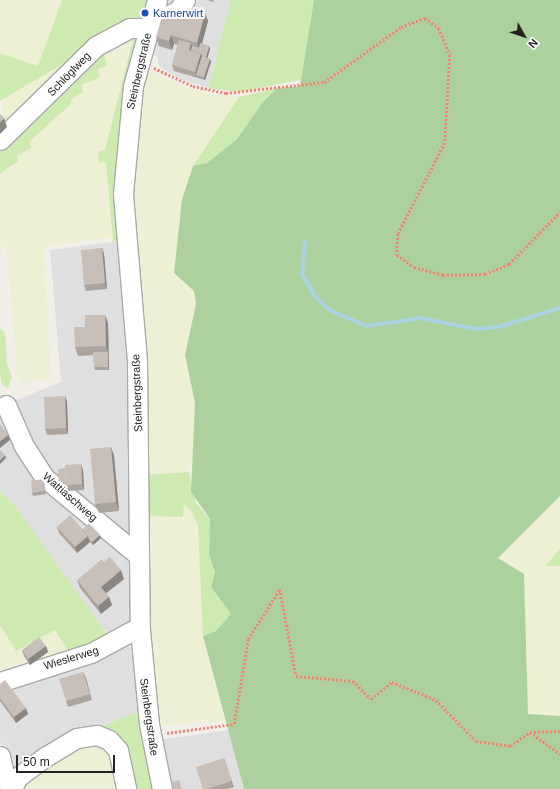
<!DOCTYPE html>
<meta charset="utf-8">
<style>
body{margin:0}
#map{position:relative;width:560px;height:789px;overflow:hidden;background:#f2efe9;font-family:Helvetica,sans-serif}
div>[style]{position:absolute}
.residential>*{inset:0;background:#e0dfdf}
.farmland>*{inset:0;background:#eef0d5}
.grass>*{inset:0;background:#cdebb0}
.forest>*{inset:0;background:#add19e}
.parking>*{inset:0;background:#e2e2e2}
.stream>*{height:4px;margin:-2px;padding:0 2px;transform-origin:2px;border-radius:2px;background:#aad3df}
.path>*{height:2.5px;margin-top:-1.25px;transform-origin:0;background:repeating-linear-gradient(90deg,#fa8072 0 2px,transparent 0 4px)}
.roads{filter:drop-shadow(1px 0 #a9a9a9) drop-shadow(-1px 0 #a9a9a9) drop-shadow(0 1px #a9a9a9) drop-shadow(0 -1px #a9a9a9)}
.minor>*{height:19px;margin:-9.5px;padding:0 9.5px;transform-origin:9.5px;border-radius:9.5px;background:#fff}
.wall>*{inset:0;background:#aba49e}
.shaded-wall>*{inset:0;background:#8b8681}
.building>*{inset:0;background:#c7bfb8}
.dots>*{width:11px;height:11px;translate:-50% -50%;box-sizing:border-box;border:2px solid #fff;border-radius:50%}
span{translate:-50% -50%;white-space:nowrap;text-align:center;line-height:1.15;-webkit-text-stroke:4px #fff;paint-order:stroke}
.transit-label{font-size:11px;color:#164399}
.left{translate:0 -50%;text-align:left}
.street-label{font-size:11px;color:#222}
.north{position:absolute;left:504px;top:16px;width:40px;height:40px;-webkit-text-stroke:3px #fff;paint-order:stroke;rotate:130deg;font-size:11px;font-weight:700;line-height:16px;text-align:center;color:#222}
.north::after{content:'';display:block;margin:auto;width:14px;height:18px;background:#222;clip-path:polygon(50% 0,100% 100%,50% 72%,0 100%)}
.scale{position:absolute;left:16px;top:755px;width:99px;height:18px;box-sizing:border-box;border:2px solid #222;border-top:0;padding-left:5px;font-size:12px;line-height:14px;white-space:nowrap;color:#222;-webkit-text-stroke:3px #fff;paint-order:stroke}
</style>
<div id="map">
<div class="residential">
<div style="clip-path:polygon(163px 0,231px 0,208px 88px,179px 79px,159px 66px,157px 56px,167px 19px)"></div>
<div style="clip-path:polygon(119px 241px,131px 361px,131px 531px,127px 535px,58px 485px,9px 403px,61px 382px,50px 250px)"></div>
<div style="clip-path:polygon(0 409px,16px 438px,131px 555px,134px 602px,128px 613px,132px 624px,111px 640px,0 490px)"></div>
<div style="clip-path:polygon(129px 641px,141px 711px,76px 735px,10px 774px,6px 770px,0 740px,0 686px)"></div>
<div style="clip-path:polygon(229px 730px,244px 789px,168px 789px,159px 740px)"></div>
</div>
<div class="farmland">
<div style="clip-path:polygon(0 0,62px 0,38px 67px,0 53px)"></div>
<div style="clip-path:polygon(133px 39px,105px 150px,98px 152px,106px 162px,112px 237px,44px 247px,51px 379px,18px 384px,6px 240px,0 253px,0 174px,18px 161px,17px 156px,31px 149px,30px 141px,71px 104px,71px 99px,82px 86px,100px 77px,98px 69px,113px 43px)"></div>
<div style="clip-path:polygon(77px 55px,0 137px,3px 98px)"></div>
<div style="clip-path:polygon(147px 70px,192px 90px,239px 97px,193px 166px,182px 199px,174px 273px,194px 291px,196px 304px,185px 355px,195px 403px,195px 435px,189px 472px,144px 475px,130px 217px,138px 87px)"></div>
<div style="clip-path:polygon(560px 496px,560px 549px,545px 566px,560px 566px,560px 716px,528px 714px,524px 574px,498px 558px)"></div>
<div style="clip-path:polygon(183px 505px,192px 512px,198px 526px,203px 636px,224px 721px,155px 727px,148px 672px,144px 516px,183px 517px)"></div>
<div style="clip-path:polygon(0 625px,16px 651px,55px 630px,72px 657px,0 679px)"></div>
<div style="clip-path:polygon(106px 743px,122px 789px,16px 789px,70px 746px)"></div>
</div>
<div class="grass">
<div style="clip-path:polygon(62px 0,149px 0,144px 15px,129px 25px,0 101px,0 53px,38px 66px)"></div>
<div style="clip-path:polygon(231px 0,314px 0,301px 80px,239px 92px,208px 88px)"></div>
<div style="clip-path:polygon(132px 31px,138px 34px,139px 40px,123px 107px,118px 168px,119px 241px,113px 242px,106px 162px,99px 163px,98px 152px,105px 150px,133px 39px,113px 43px,104px 55px,107px 65px,98px 69px,100px 77px,82px 85px,83px 92px,71px 99px,71px 104px,30px 141px,31px 148px,17px 156px,18px 161px,0 174px,0 144px,98px 48px)"></div>
<div style="clip-path:polygon(277px 88px,262px 103px,237px 139px,207px 163px,193px 166px,239px 97px)"></div>
<div style="clip-path:polygon(0 328px,5px 333px,7px 364px,12px 377px,8px 388px,2px 385px,0 374px)"></div>
<div style="clip-path:polygon(189px 472px,196px 503px,210px 519px,209px 555px,215px 572px,211px 587px,231px 614px,216px 631px,203px 636px,198px 526px,192px 512px,184px 505px,183px 517px,144px 516px,144px 475px)"></div>
<div style="clip-path:polygon(0 490px,15px 506px,111px 640px,72px 657px,55px 630px,16px 651px,0 625px)"></div>
<div style="clip-path:polygon(560px 549px,560px 566px,545px 566px)"></div>
<div style="clip-path:polygon(141px 711px,156px 789px,130px 789px,126px 762px,83px 733px)"></div>
</div>
<div class="forest">
<div style="clip-path:polygon(314px 0,560px 0,560px 496px,498px 558px,524px 574px,528px 714px,560px 716px,560px 789px,244px 789px,203px 636px,216px 631px,231px 614px,211px 587px,215px 572px,209px 555px,210px 519px,191px 492px,195px 403px,185px 355px,196px 304px,194px 291px,174px 273px,182px 199px,193px 166px,207px 163px,237px 139px,262px 103px,277px 88px,300px 86px)"></div>
</div>
<div class="parking">
<div style="clip-path:polygon(167px 19px,157px 56px,148px 52px)"></div>
</div>
<div class="stream">
<div style="left:305px;top:241px;width:33px;rotate:95deg"></div>
<div style="left:302px;top:274px;width:24px;rotate:60deg"></div>
<div style="left:314px;top:295px;width:21px;rotate:45deg"></div>
<div style="left:329px;top:310px;width:41px;rotate:22.8deg"></div>
<div style="left:367px;top:326px;width:54px;rotate:-8.6deg"></div>
<div style="left:420px;top:318px;width:56px;rotate:11.3deg"></div>
<div style="left:475px;top:329px;width:23px;rotate:-5deg"></div>
<div style="left:498px;top:327px;width:65px;rotate:-17deg"></div>
</div>
<div class="path">
<div style="left:154px;top:68px;width:43px;rotate:24.8deg"></div>
<div style="left:193px;top:86px;width:34px;rotate:12deg"></div>
<div style="left:226px;top:93px;width:99px;rotate:-6.4deg"></div>
<div style="left:324px;top:82px;width:95px;rotate:-35.5deg"></div>
<div style="left:401px;top:27px;width:26px;rotate:-21deg"></div>
<div style="left:425px;top:18px;width:17px;rotate:36deg"></div>
<div style="left:439px;top:28px;width:29px;rotate:68deg"></div>
<div style="left:450px;top:55px;width:88px;rotate:93.3deg"></div>
<div style="left:445px;top:143px;width:102px;rotate:117.3deg"></div>
<div style="left:398px;top:234px;width:21px;rotate:93deg"></div>
<div style="left:397px;top:255px;width:21px;rotate:35deg"></div>
<div style="left:414px;top:267px;width:30px;rotate:15deg"></div>
<div style="left:443px;top:275px;width:42px;rotate:-1.4deg"></div>
<div style="left:485px;top:274px;width:26px;rotate:-23deg"></div>
<div style="left:509px;top:264px;width:73px;rotate:-45.6deg"></div>
<div style="left:530px;top:732px;width:37px;rotate:36deg"></div>
<div style="left:167px;top:733px;width:68px;rotate:-7.7deg"></div>
<div style="left:234px;top:724px;width:86px;rotate:-80.6deg"></div>
<div style="left:248px;top:639px;width:59px;rotate:-57.4deg"></div>
<div style="left:280px;top:589px;width:88px;rotate:79.6deg"></div>
<div style="left:296px;top:676px;width:57px;rotate:5deg"></div>
<div style="left:353px;top:681px;width:25px;rotate:45deg"></div>
<div style="left:371px;top:699px;width:27px;rotate:-39deg"></div>
<div style="left:392px;top:682px;width:48px;rotate:22.2deg"></div>
<div style="left:436px;top:700px;width:57px;rotate:45.7deg"></div>
<div style="left:476px;top:741px;width:34px;rotate:8deg"></div>
<div style="left:510px;top:746px;width:24px;rotate:-35deg"></div>
<div style="left:530px;top:732px;width:30px;rotate:-2deg"></div>
</div>
<div class="roads">
<div class="minor">
<div style="left:157px;top:0;width:89px;rotate:105.6deg"></div>
<div style="left:133px;top:86px;width:108px;rotate:95.3deg"></div>
<div style="left:123px;top:194px;width:168px;rotate:85.2deg"></div>
<div style="left:137px;top:361px;width:269px;rotate:89.4deg"></div>
<div style="left:140px;top:630px;width:94px;rotate:84.5deg"></div>
<div style="left:149px;top:724px;width:66px;rotate:78.7deg"></div>
<div style="left:151px;top:22px;width:29px;rotate:-22deg"></div>
<div style="left:178px;top:11px;width:13px;rotate:-58deg"></div>
<div style="left:0;top:140px;width:134px;rotate:-44.4deg"></div>
<div style="left:96px;top:46px;width:38px;rotate:-28deg"></div>
<div style="left:130px;top:28px;width:19px"></div>
<div style="left:6px;top:405px;width:45px;rotate:66.3deg"></div>
<div style="left:24px;top:446px;width:38px;rotate:57deg"></div>
<div style="left:45px;top:478px;width:121px;rotate:39.6deg"></div>
<div style="left:0;top:682px;width:96px;rotate:-17.7deg"></div>
<div style="left:91px;top:653px;width:55px;rotate:-28.4deg"></div>
<div style="left:0;top:756px;width:25px;rotate:78deg"></div>
<div style="left:11px;top:789px;width:14px;rotate:-60deg"></div>
<div style="left:18px;top:777px;width:34px;rotate:-37deg"></div>
<div style="left:45px;top:757px;width:37px;rotate:-31deg"></div>
<div style="left:77px;top:738px;width:20px;rotate:-9deg"></div>
<div style="left:97px;top:735px;width:13px;rotate:23deg"></div>
<div style="left:109px;top:740px;width:13px;rotate:48deg"></div>
<div style="left:118px;top:750px;width:40px;rotate:78deg"></div>
</div>
</div>
<div class="wall">
<div style="clip-path:polygon(207px 0,214px 0,213px 2px)"></div>
<div style="clip-path:polygon(184px 16px,208px 21px,202px 44px,209px 46px,210px 49px,207px 58px,210px 59px,211px 62px,205px 80px,174px 71px,172px 65px,178px 45px,174px 44px,172px 50px,159px 46px,156px 37px)"></div>
<div style="clip-path:polygon(102px 248px,104px 254px,107px 289px,86px 291px,84px 285px)"></div>
<div style="clip-path:polygon(108px 323px,109px 370px,95px 370px,94px 367px,94px 355px,78px 356px,75px 347px)"></div>
<div style="clip-path:polygon(65px 396px,67px 402px,68px 434px,47px 435px,45px 429px)"></div>
<div style="clip-path:polygon(111px 447px,114px 456px,119px 511px,99px 513px,95px 504px)"></div>
<div style="clip-path:polygon(83px 470px,84px 490px,68px 491px,67px 486px,60px 487px,59px 484px)"></div>
<div style="clip-path:polygon(44px 482px,46px 494px,33px 496px,32px 493px)"></div>
<div style="clip-path:polygon(57px 527px,83px 529px,101px 538px,93px 545px,90px 542px,77px 553px,59px 533px)"></div>
<div style="clip-path:polygon(124px 579px,106px 593px,109px 597px,112px 605px,101px 614px,80px 588px,77px 580px)"></div>
<div style="clip-path:polygon(46px 646px,48px 652px,30px 665px,24px 656px,22px 650px)"></div>
<div style="clip-path:polygon(83px 672px,92px 700px,68px 707px,66px 701px)"></div>
<div style="clip-path:polygon(0 684px,28px 714px,16px 723px,0 701px)"></div>
<div style="clip-path:polygon(224px 758px,234px 787px,227px 789px,203px 789px)"></div>
</div>
<div class="shaded-wall">
<div style="clip-path:polygon(205px 13px,208px 21px,200px 51px,197px 43px)"></div>
<div style="clip-path:polygon(171px 35px,174px 44px,172px 50px,169px 41px)"></div>
<div style="clip-path:polygon(191px 43px,193px 49px,192px 53px,189px 50px)"></div>
<div style="clip-path:polygon(209px 46px,210px 49px,207px 60px,206px 57px)"></div>
<div style="clip-path:polygon(201px 53px,203px 59px,196px 75px,195px 72px)"></div>
<div style="clip-path:polygon(210px 59px,211px 62px,205px 80px,204px 77px)"></div>
<div style="clip-path:polygon(4px 118px,7px 127px,0 134px,0 122px)"></div>
<div style="clip-path:polygon(102px 248px,104px 254px,107px 289px,105px 283px)"></div>
<div style="clip-path:polygon(105px 315px,108px 323px,109px 370px,108px 367px,108px 352px,106px 346px)"></div>
<div style="clip-path:polygon(65px 396px,67px 402px,68px 434px,66px 428px)"></div>
<div style="clip-path:polygon(8px 435px,10px 440px,0 448px,0 441px)"></div>
<div style="clip-path:polygon(111px 447px,114px 456px,119px 511px,116px 502px)"></div>
<div style="clip-path:polygon(5px 455px,6px 458px,0 464px,0 460px)"></div>
<div style="clip-path:polygon(81px 464px,83px 470px,84px 490px,82px 484px)"></div>
<div style="clip-path:polygon(100px 535px,101px 538px,93px 545px,92px 542px)"></div>
<div style="clip-path:polygon(88px 536px,90px 542px,77px 553px,75px 547px)"></div>
<div style="clip-path:polygon(121px 570px,124px 579px,104px 595px,101px 587px)"></div>
<div style="clip-path:polygon(109px 597px,112px 605px,101px 614px,98px 606px)"></div>
<div style="clip-path:polygon(46px 646px,48px 652px,30px 665px,28px 659px)"></div>
<div style="clip-path:polygon(83px 672px,86px 678px,92px 700px,90px 694px)"></div>
<div style="clip-path:polygon(26px 708px,28px 714px,16px 723px,14px 717px)"></div>
</div>
<div class="building">
<div style="clip-path:polygon(187px 8px,205px 13px,197px 43px,171px 35px,169px 41px,156px 37px,164px 10px,184px 16px)"></div>
<div style="clip-path:polygon(179px 40px,191px 43px,189px 50px,201px 53px,195px 72px,172px 65px)"></div>
<div style="clip-path:polygon(200px 43px,209px 46px,206px 57px,210px 59px,204px 77px,196px 75px,202px 56px,201px 53px,191px 50px,192px 46px,199px 48px)"></div>
<div style="clip-path:polygon(0 114px,4px 118px,0 122px)"></div>
<div style="clip-path:polygon(102px 248px,105px 283px,84px 285px,81px 250px)"></div>
<div style="clip-path:polygon(85px 315px,105px 315px,106px 346px,75px 347px,74px 327px,85px 327px)"></div>
<div style="clip-path:polygon(93px 352px,108px 352px,108px 367px,94px 367px)"></div>
<div style="clip-path:polygon(65px 396px,66px 428px,45px 429px,44px 397px)"></div>
<div style="clip-path:polygon(0 424px,8px 435px,0 441px)"></div>
<div style="clip-path:polygon(111px 447px,116px 502px,95px 504px,90px 449px)"></div>
<div style="clip-path:polygon(1px 450px,5px 455px,0 460px,0 451px)"></div>
<div style="clip-path:polygon(81px 464px,82px 484px,66px 485px,65px 465px)"></div>
<div style="clip-path:polygon(65px 468px,66px 483px,59px 484px,58px 469px)"></div>
<div style="clip-path:polygon(43px 479px,45px 491px,32px 493px,31px 481px)"></div>
<div style="clip-path:polygon(70px 515px,88px 536px,75px 547px,57px 527px)"></div>
<div style="clip-path:polygon(89px 523px,100px 535px,92px 542px,89px 539px,88px 536px,83px 529px)"></div>
<div style="clip-path:polygon(110px 557px,121px 570px,101px 587px,109px 597px,98px 606px,77px 580px,102px 559px,104px 562px)"></div>
<div style="clip-path:polygon(39px 637px,46px 646px,28px 659px,22px 650px)"></div>
<div style="clip-path:polygon(83px 672px,90px 694px,66px 701px,59px 679px)"></div>
<div style="clip-path:polygon(5px 680px,26px 708px,14px 717px,0 698px,0 684px)"></div>
<div style="clip-path:polygon(224px 758px,232px 781px,207px 789px,203px 789px,196px 767px)"></div>
<div style="clip-path:polygon(179px 780px,182px 789px,173px 789px,171px 782px)"></div>
</div>
<div class="dots">
<div style="left:145px;top:13px;background:#1a4fb4"></div>
</div>
<div class="transit-label">
<span class="left" style="left:153px;top:13px">Karnerwirt</span>
</div>
<div class="street-label">
<span style="left:139px;top:71px;rotate:-77deg">Steinbergstraße</span>
<span style="left:69px;top:74px;rotate:-46deg">Schlöglweg</span>
<span style="left:137px;top:393px;rotate:-92deg">Steinbergstraße</span>
<span style="left:70px;top:497px;rotate:41deg">Wattiaschweg</span>
<span style="left:71px;top:658px;rotate:-17deg">Wieslerweg</span>
<span style="left:149px;top:717px;rotate:82deg">Steinbergstraße</span>
</div>
<div class="north">N</div>
<div class="scale">50 m</div>
</div>
